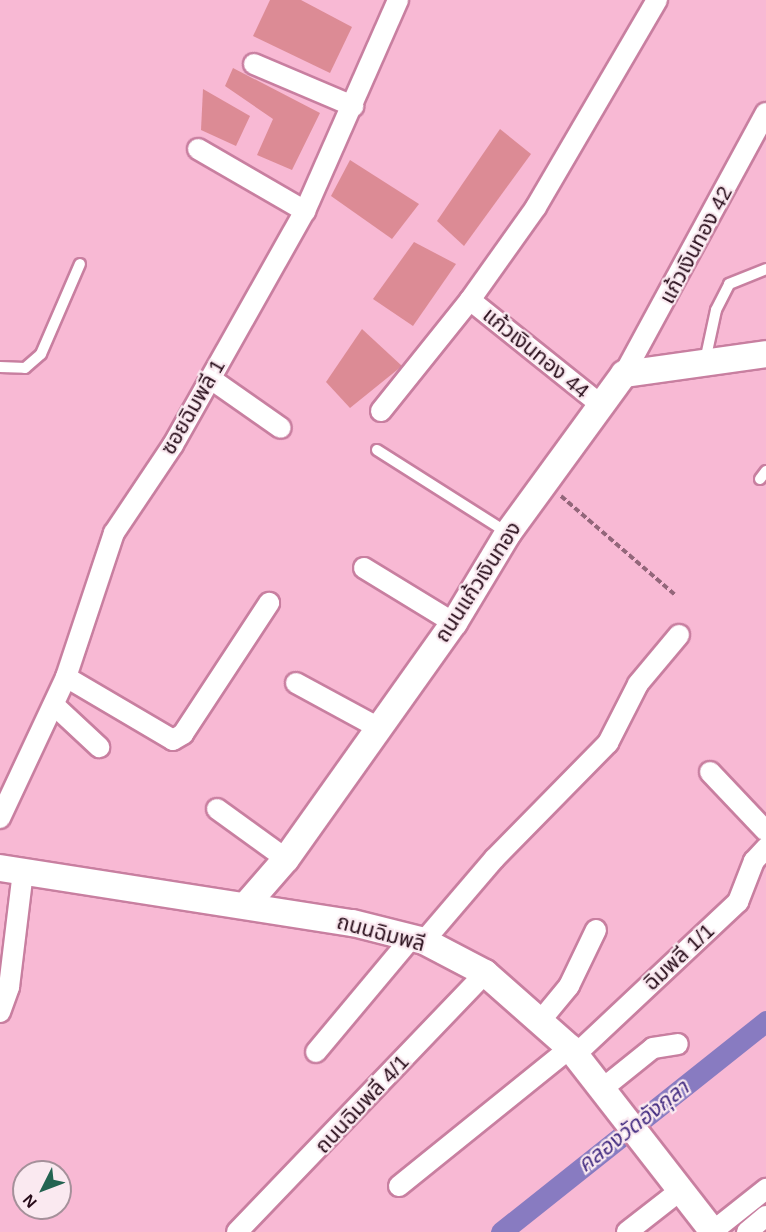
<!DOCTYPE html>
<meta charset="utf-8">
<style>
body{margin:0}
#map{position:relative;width:766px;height:1232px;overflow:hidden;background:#f8b9d4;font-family:Helvetica,"Noto Sans Thai",sans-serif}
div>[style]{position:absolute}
.canal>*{height:21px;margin:-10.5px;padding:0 10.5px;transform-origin:10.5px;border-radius:10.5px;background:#887bc1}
.building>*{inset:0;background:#dc8b95}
.path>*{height:4px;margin-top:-2px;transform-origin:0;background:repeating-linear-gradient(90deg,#93667a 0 6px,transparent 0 9px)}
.roads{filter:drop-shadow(2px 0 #c87fa0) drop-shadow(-2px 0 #c87fa0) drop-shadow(0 2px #c87fa0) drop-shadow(0 -2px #c87fa0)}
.service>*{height:10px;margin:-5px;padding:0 5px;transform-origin:5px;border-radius:5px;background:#fff}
.minor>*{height:20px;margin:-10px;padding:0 10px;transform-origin:10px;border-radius:10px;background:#fff}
.tertiary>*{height:26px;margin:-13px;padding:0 13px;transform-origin:13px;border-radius:13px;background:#fff}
span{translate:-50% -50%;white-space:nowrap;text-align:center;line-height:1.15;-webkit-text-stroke:4.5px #fae9f0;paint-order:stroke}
.street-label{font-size:21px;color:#260b18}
.water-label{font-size:22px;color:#452e82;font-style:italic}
.north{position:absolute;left:12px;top:1160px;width:60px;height:60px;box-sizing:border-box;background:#fae9f0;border:2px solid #a5909a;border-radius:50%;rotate:228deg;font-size:16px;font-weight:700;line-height:24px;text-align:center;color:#260b18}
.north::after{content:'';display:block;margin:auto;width:21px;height:27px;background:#236351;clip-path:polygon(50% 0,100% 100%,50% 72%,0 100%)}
</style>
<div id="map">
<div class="canal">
<div style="left:501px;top:1232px;width:339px;rotate:-38.5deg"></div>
</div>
<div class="building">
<div style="clip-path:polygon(270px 0,301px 0,352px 27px,330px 73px,253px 36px)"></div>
<div style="clip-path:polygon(233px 68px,320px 113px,292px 170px,257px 155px,273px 119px,225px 86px)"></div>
<div style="clip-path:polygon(203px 89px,250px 116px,236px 146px,201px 130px)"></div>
<div style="clip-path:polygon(500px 129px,531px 154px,464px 246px,437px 221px)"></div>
<div style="clip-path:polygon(350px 160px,419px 204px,392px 239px,331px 196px)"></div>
<div style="clip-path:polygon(414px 242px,456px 264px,413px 326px,373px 299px)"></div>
<div style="clip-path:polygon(362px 329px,402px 366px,350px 408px,326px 382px)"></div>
</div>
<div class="path">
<div style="left:561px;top:496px;width:150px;rotate:40.9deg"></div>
</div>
<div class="roads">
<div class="service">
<div style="left:705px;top:361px;width:52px;rotate:-77.8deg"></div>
<div style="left:716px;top:310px;width:29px;rotate:-63deg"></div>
<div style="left:729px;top:284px;width:40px;rotate:-22deg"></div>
<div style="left:0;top:367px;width:25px;rotate:2deg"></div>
<div style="left:25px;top:368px;width:21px;rotate:-41deg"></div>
<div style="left:41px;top:354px;width:98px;rotate:-66.6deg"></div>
<div style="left:377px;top:450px;width:155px;rotate:32.4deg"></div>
<div style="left:760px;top:479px;width:10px;rotate:-53deg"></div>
</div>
<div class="minor">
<div style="left:254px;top:64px;width:108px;rotate:23deg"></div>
<div style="left:198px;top:149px;width:124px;rotate:30.1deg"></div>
<div style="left:470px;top:300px;width:168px;rotate:38.7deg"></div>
<div style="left:624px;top:374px;width:297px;rotate:-61.5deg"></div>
<div style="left:211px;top:379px;width:85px;rotate:35deg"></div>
<div style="left:381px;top:411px;width:142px;rotate:-51.3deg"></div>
<div style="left:470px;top:300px;width:114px;rotate:-54.6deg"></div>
<div style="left:536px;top:207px;width:240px;rotate:-59.7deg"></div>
<div style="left:364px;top:568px;width:105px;rotate:31.4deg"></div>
<div style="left:66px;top:677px;width:124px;rotate:30.5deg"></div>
<div style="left:173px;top:740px;width:12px;rotate:-31deg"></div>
<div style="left:183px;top:734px;width:157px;rotate:-56.7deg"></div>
<div style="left:296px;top:683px;width:94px;rotate:28.5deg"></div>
<div style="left:54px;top:705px;width:62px;rotate:43deg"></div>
<div style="left:710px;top:772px;width:81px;rotate:46.5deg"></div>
<div style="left:217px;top:809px;width:85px;rotate:35.9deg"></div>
<div style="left:0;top:818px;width:156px;rotate:-64.9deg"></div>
<div style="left:66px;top:677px;width:152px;rotate:-71.6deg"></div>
<div style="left:114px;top:533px;width:106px;rotate:-56.2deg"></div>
<div style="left:173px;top:445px;width:269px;rotate:-60.6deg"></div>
<div style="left:305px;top:211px;width:231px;rotate:-66.2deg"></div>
<div style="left:424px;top:941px;width:108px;rotate:-49.5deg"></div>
<div style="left:494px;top:859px;width:163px;rotate:-45.5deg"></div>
<div style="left:608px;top:743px;width:66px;rotate:-63deg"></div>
<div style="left:638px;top:684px;width:64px;rotate:-50.1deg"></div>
<div style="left:0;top:1012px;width:27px;rotate:-70deg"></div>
<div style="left:9px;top:987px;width:116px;rotate:-83.1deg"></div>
<div style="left:541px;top:1020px;width:44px;rotate:-50.5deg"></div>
<div style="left:569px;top:986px;width:62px;rotate:-64.3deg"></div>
<div style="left:316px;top:1052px;width:150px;rotate:-50.1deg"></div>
<div style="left:575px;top:1055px;width:224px;rotate:-43.2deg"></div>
<div style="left:738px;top:902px;width:44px;rotate:-68.7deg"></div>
<div style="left:754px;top:861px;width:18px;rotate:-47deg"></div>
<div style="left:602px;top:1089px;width:65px;rotate:-38.8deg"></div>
<div style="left:653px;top:1048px;width:25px;rotate:-9deg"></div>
<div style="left:399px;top:1186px;width:220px;rotate:-38.9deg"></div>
<div style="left:713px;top:1231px;width:68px;rotate:-38.4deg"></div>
<div style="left:237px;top:1232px;width:359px;rotate:-46.2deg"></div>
<div style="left:627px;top:1232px;width:68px;rotate:-37.9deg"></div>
<div style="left:747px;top:1232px;width:25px;rotate:-40deg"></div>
</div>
<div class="tertiary">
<div style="left:0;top:868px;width:357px;rotate:8.9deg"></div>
<div style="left:353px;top:923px;width:73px;rotate:14.2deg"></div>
<div style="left:424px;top:941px;width:69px;rotate:27.7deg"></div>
<div style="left:485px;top:973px;width:113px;rotate:41.4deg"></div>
<div style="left:570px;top:1048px;width:233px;rotate:52.1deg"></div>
<div style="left:246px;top:905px;width:61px;rotate:-49deg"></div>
<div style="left:286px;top:859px;width:290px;rotate:-54.6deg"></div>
<div style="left:454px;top:623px;width:105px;rotate:-59deg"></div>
<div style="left:508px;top:533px;width:197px;rotate:-53.9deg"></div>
<div style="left:624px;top:374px;width:143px;rotate:-8deg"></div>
</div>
</div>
<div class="street-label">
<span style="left:696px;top:245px;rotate:-62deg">แก้วเงินทอง 42</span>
<span style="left:536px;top:353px;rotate:39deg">แก้วเงินทอง 44</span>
<span style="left:193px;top:407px;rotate:-60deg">ซอยฉิมพลี 1</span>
<span style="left:478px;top:582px;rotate:-57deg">ถนนแก้วเงินทอง</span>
<span style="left:381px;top:933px;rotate:15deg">ถนนฉิมพลี</span>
<span style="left:679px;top:957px;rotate:-43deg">ฉิมพลี 1/1</span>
<span style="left:362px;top:1104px;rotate:-47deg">ถนนฉิมพลี 4/1</span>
</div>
<div class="water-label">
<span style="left:633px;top:1126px;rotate:-38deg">คลองวัดอังกุลา</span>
</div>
<div class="north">N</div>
</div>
